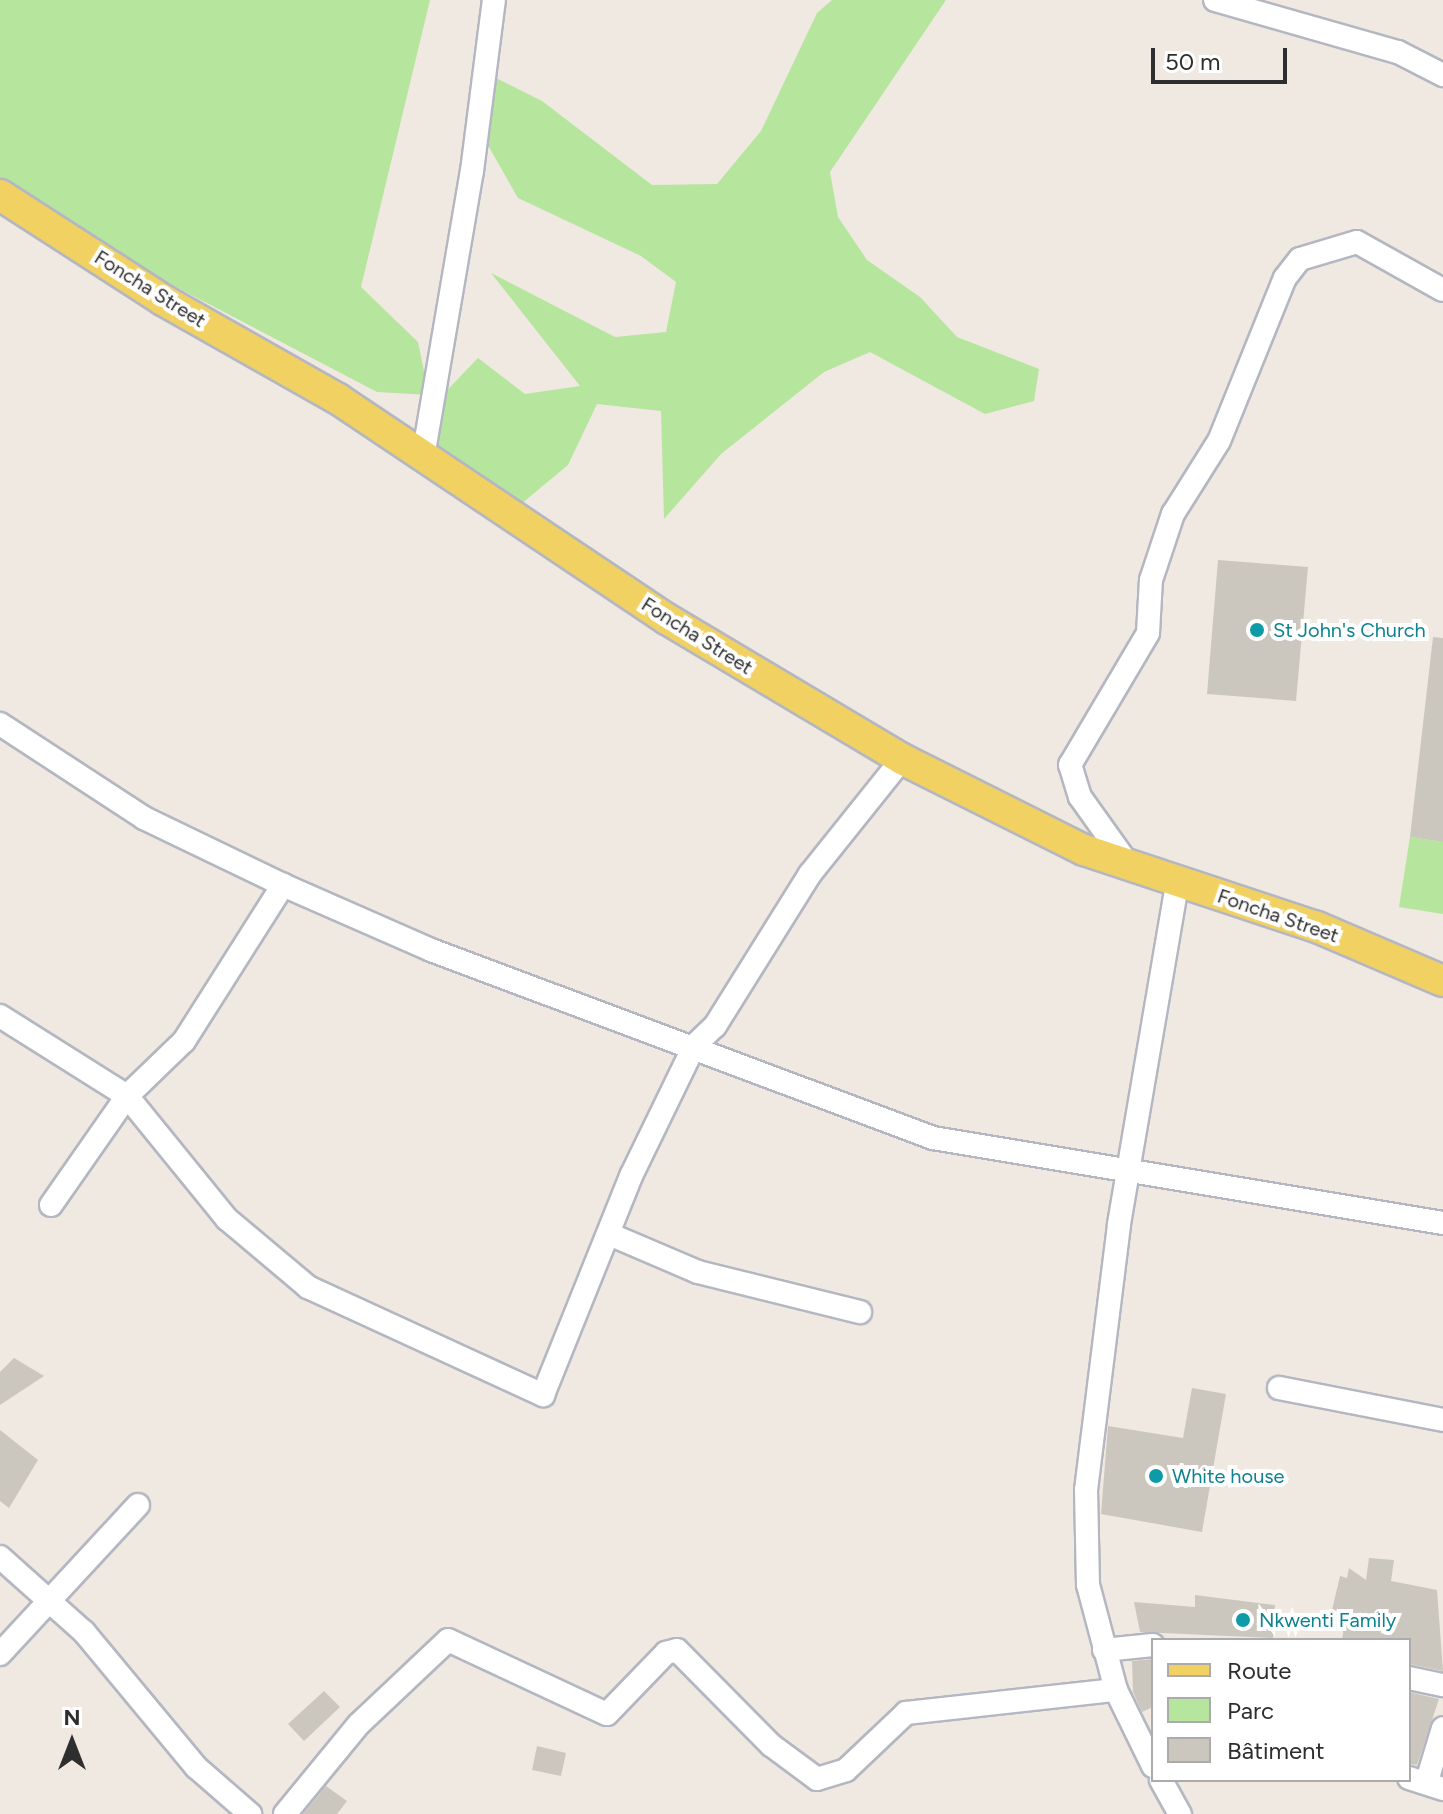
<!DOCTYPE html>
<meta charset="utf-8">
<style>
body{margin:0}
#map{position:relative;width:1443px;height:1814px;overflow:hidden;background:#efe9e1;font-family:Figtree,sans-serif}
div>[style]{position:absolute}
.green>*{inset:0;background:#b6e59e}
.building>*{inset:0;background:#cbc7bf}
.roads{filter:drop-shadow(2px 0 #b4b7c1) drop-shadow(-2px 0 #b4b7c1) drop-shadow(0 2px #b4b7c1) drop-shadow(0 -2px #b4b7c1)}
.minor>*{height:22px;margin:-11px;padding:0 11px;transform-origin:11px;border-radius:11px;background:#fff}
.major>*{height:30px;margin:-15px;padding:0 15px;transform-origin:15px;border-radius:15px;background:#f2d163}
.dots>*{width:22px;height:22px;translate:-50% -50%;box-sizing:border-box;border:4px solid #fff;border-radius:50%}
span{translate:-50% -50%;white-space:nowrap;text-align:center;line-height:1.15;-webkit-text-stroke:8px #fff;paint-order:stroke}
.street-label{font-size:20px;color:#2e2e2e}
.culture-label{font-size:20px;color:#0d838f}
.left{translate:0 -50%;text-align:left}
.legend{position:absolute;left:1151px;top:1638px;width:260px;height:144px;box-sizing:border-box;background:#fff;border:2px solid #ababab;margin:0;padding:10px 14px;list-style:none;font-size:24px;color:#2e2e2e}
.legend li{display:flex;align-items:center;gap:16px;height:40px}
.legend b{width:40px;border:2px solid #ababab}
.north{position:absolute;left:32px;top:1702px;width:80px;height:80px;-webkit-text-stroke:6px #fff;paint-order:stroke;rotate:0deg;font-size:22px;font-weight:700;line-height:32px;text-align:center;color:#2e2e2e}
.north::after{content:'';display:block;margin:auto;width:28px;height:36px;background:#2e2e2e;clip-path:polygon(50% 0,100% 100%,50% 72%,0 100%)}
.scale{position:absolute;left:1151px;top:48px;width:136px;height:36px;box-sizing:border-box;border:4px solid #2e2e2e;border-top:0;padding-left:10px;font-size:24px;line-height:28px;white-space:nowrap;color:#2e2e2e;-webkit-text-stroke:6px #fff;paint-order:stroke}
</style>
<div id="map">
<div class="green">
<div style="clip-path:polygon(0 0,430px 0,361px 287px,418px 342px,429px 395px,377px 392px,0 195px)"></div>
<div style="clip-path:polygon(832px 0,946px 0,830px 172px,838px 217px,867px 260px,920px 297px,957px 337px,1039px 369px,1034px 401px,985px 414px,870px 352px,824px 372px,721px 454px,664px 519px,661px 411px,597px 404px,568px 465px,509px 514px,423px 457px,427px 411px,478px 358px,525px 394px,580px 386px,491px 273px,615px 337px,666px 332px,676px 282px,641px 256px,518px 198px,481px 133px,494px 77px,542px 101px,652px 185px,717px 184px,761px 131px,817px 13px)"></div>
<div style="clip-path:polygon(1410px 837px,1443px 842px,1443px 914px,1399px 907px)"></div>
</div>
<div class="building">
<div style="clip-path:polygon(1218px 560px,1308px 567px,1296px 701px,1207px 694px)"></div>
<div style="clip-path:polygon(1433px 637px,1443px 638px,1443px 842px,1410px 837px)"></div>
<div style="clip-path:polygon(14px 1358px,44px 1376px,0 1405px,0 1372px)"></div>
<div style="clip-path:polygon(1192px 1388px,1226px 1394px,1202px 1532px,1101px 1514px,1108px 1426px,1183px 1438px)"></div>
<div style="clip-path:polygon(0 1430px,38px 1460px,9px 1508px,0 1501px)"></div>
<div style="clip-path:polygon(1369px 1558px,1394px 1560px,1391px 1581px,1437px 1590px,1443px 1671px,1409px 1664px,1409px 1640px,1342px 1640px,1346px 1613px,1332px 1610px,1340px 1576px,1347px 1578px,1349px 1568px,1366px 1580px)"></div>
<div style="clip-path:polygon(1195px 1595px,1275px 1605px,1273px 1638px,1140px 1632px,1134px 1602px,1195px 1607px)"></div>
<div style="clip-path:polygon(1153px 1659px,1153px 1707px,1142px 1712px,1133px 1692px,1132px 1661px)"></div>
<div style="clip-path:polygon(324px 1691px,340px 1707px,304px 1741px,288px 1724px)"></div>
<div style="clip-path:polygon(1409px 1692px,1439px 1699px,1417px 1765px,1409px 1764px)"></div>
<div style="clip-path:polygon(537px 1746px,566px 1753px,561px 1776px,532px 1770px)"></div>
<div style="clip-path:polygon(326px 1786px,347px 1801px,337px 1814px,303px 1814px)"></div>
</div>
<div class="roads">
<div class="minor">
<div style="left:1215px;top:0;width:190px;rotate:15.9deg"></div>
<div style="left:1398px;top:52px;width:51px;rotate:27.1deg"></div>
<div style="left:423px;top:457px;width:290px;rotate:-80.3deg"></div>
<div style="left:472px;top:171px;width:172px;rotate:-82.7deg"></div>
<div style="left:0;top:724px;width:172px;rotate:33.1deg"></div>
<div style="left:144px;top:818px;width:154px;rotate:25.7deg"></div>
<div style="left:283px;top:885px;width:162px;rotate:23.7deg"></div>
<div style="left:431px;top:950px;width:536px;rotate:20.53deg"></div>
<div style="left:933px;top:1138px;width:517px;rotate:9.46deg"></div>
<div style="left:1130px;top:867px;width:86px;rotate:-125.5deg"></div>
<div style="left:1080px;top:797px;width:34px;rotate:-107deg"></div>
<div style="left:1070px;top:765px;width:153px;rotate:-59.4deg"></div>
<div style="left:1148px;top:633px;width:53px;rotate:-86.8deg"></div>
<div style="left:1151px;top:580px;width:70px;rotate:-71.6deg"></div>
<div style="left:1173px;top:514px;width:86px;rotate:-57.8deg"></div>
<div style="left:1219px;top:441px;width:176px;rotate:-68deg"></div>
<div style="left:1285px;top:278px;width:24px;rotate:-52deg"></div>
<div style="left:1300px;top:259px;width:59px;rotate:-16.6deg"></div>
<div style="left:1357px;top:242px;width:98px;rotate:29.2deg"></div>
<div style="left:0;top:1016px;width:150px;rotate:32.2deg"></div>
<div style="left:127px;top:1096px;width:159px;rotate:50.9deg"></div>
<div style="left:227px;top:1219px;width:106px;rotate:40deg"></div>
<div style="left:308px;top:1287px;width:259px;rotate:24.7deg"></div>
<div style="left:543px;top:1395px;width:236px;rotate:-68.1deg"></div>
<div style="left:631px;top:1176px;width:144px;rotate:-64.1deg"></div>
<div style="left:694px;top:1046px;width:29px;rotate:-44deg"></div>
<div style="left:715px;top:1026px;width:179px;rotate:-58deg"></div>
<div style="left:810px;top:874px;width:147px;rotate:-51.3deg"></div>
<div style="left:51px;top:1205px;width:133px;rotate:-55.1deg"></div>
<div style="left:127px;top:1096px;width:79px;rotate:-44deg"></div>
<div style="left:184px;top:1041px;width:185px;rotate:-57.6deg"></div>
<div style="left:609px;top:1234px;width:97px;rotate:23.1deg"></div>
<div style="left:698px;top:1272px;width:167px;rotate:13.9deg"></div>
<div style="left:1279px;top:1388px;width:167px;rotate:11deg"></div>
<div style="left:0;top:1557px;width:113px;rotate:41.8deg"></div>
<div style="left:84px;top:1632px;width:175px;rotate:50.3deg"></div>
<div style="left:196px;top:1767px;width:72px;rotate:41deg"></div>
<div style="left:1104px;top:1650px;width:49px;rotate:-5.8deg"></div>
<div style="left:0;top:1654px;width:203px;rotate:-47.2deg"></div>
<div style="left:1409px;top:1678px;width:35px;rotate:12deg"></div>
<div style="left:1153px;top:1766px;width:85px;rotate:-116deg"></div>
<div style="left:1116px;top:1690px;width:109px;rotate:-104.9deg"></div>
<div style="left:1088px;top:1585px;width:95px;rotate:-91.2deg"></div>
<div style="left:1086px;top:1490px;width:268px;rotate:-82.9deg"></div>
<div style="left:1119px;top:1224px;width:346px;rotate:-80.3deg"></div>
<div style="left:1409px;top:1778px;width:36px;rotate:18deg"></div>
<div style="left:1161px;top:1780px;width:39px;rotate:61deg"></div>
<div style="left:1427px;top:1781px;width:55px;rotate:-73.2deg"></div>
<div style="left:285px;top:1814px;width:117px;rotate:-50.6deg"></div>
<div style="left:359px;top:1724px;width:122px;rotate:-43.3deg"></div>
<div style="left:448px;top:1640px;width:175px;rotate:25deg"></div>
<div style="left:607px;top:1714px;width:85px;rotate:-46deg"></div>
<div style="left:666px;top:1653px;width:11px;rotate:-15deg"></div>
<div style="left:677px;top:1650px;width:134px;rotate:45.3deg"></div>
<div style="left:771px;top:1745px;width:57px;rotate:36.5deg"></div>
<div style="left:817px;top:1779px;width:30px;rotate:-17deg"></div>
<div style="left:846px;top:1770px;width:83px;rotate:-43.5deg"></div>
<div style="left:906px;top:1713px;width:211px;rotate:-6.3deg"></div>
</div>
<div class="major">
<div style="left:0;top:195px;width:194px;rotate:32.8deg"></div>
<div style="left:163px;top:300px;width:201px;rotate:29.5deg"></div>
<div style="left:338px;top:399px;width:396px;rotate:33.8deg"></div>
<div style="left:667px;top:619px;width:274px;rotate:30.8deg"></div>
<div style="left:902px;top:759px;width:203px;rotate:26.6deg"></div>
<div style="left:1084px;top:850px;width:245px;rotate:18.3deg"></div>
<div style="left:1317px;top:927px;width:137px;rotate:23.2deg"></div>
</div>
</div>
<div class="dots">
<div style="left:1257px;top:630px;background:#0f9aa8"></div>
<div style="left:1156px;top:1476px;background:#0f9aa8"></div>
<div style="left:1243px;top:1620px;background:#0f9aa8"></div>
</div>
<div class="street-label">
<span style="left:150px;top:289px;rotate:32deg">Foncha Street</span>
<span style="left:697px;top:636px;rotate:32deg">Foncha Street</span>
<span style="left:1278px;top:916px;rotate:19deg">Foncha Street</span>
</div>
<div class="culture-label">
<span class="left" style="left:1273px;top:630px">St John's Church</span>
<span class="left" style="left:1172px;top:1476px">White house</span>
<span class="left" style="left:1259px;top:1620px">Nkwenti Family</span>
</div>
<ul class="legend">
<li><b style="height:10px;background:#f2d163"></b>Route</li>
<li><b style="height:22px;background:#b6e59e"></b>Parc</li>
<li><b style="height:22px;background:#cbc7bf"></b>Bâtiment</li>
</ul>
<div class="north">N</div>
<div class="scale">50 m</div>
</div>
